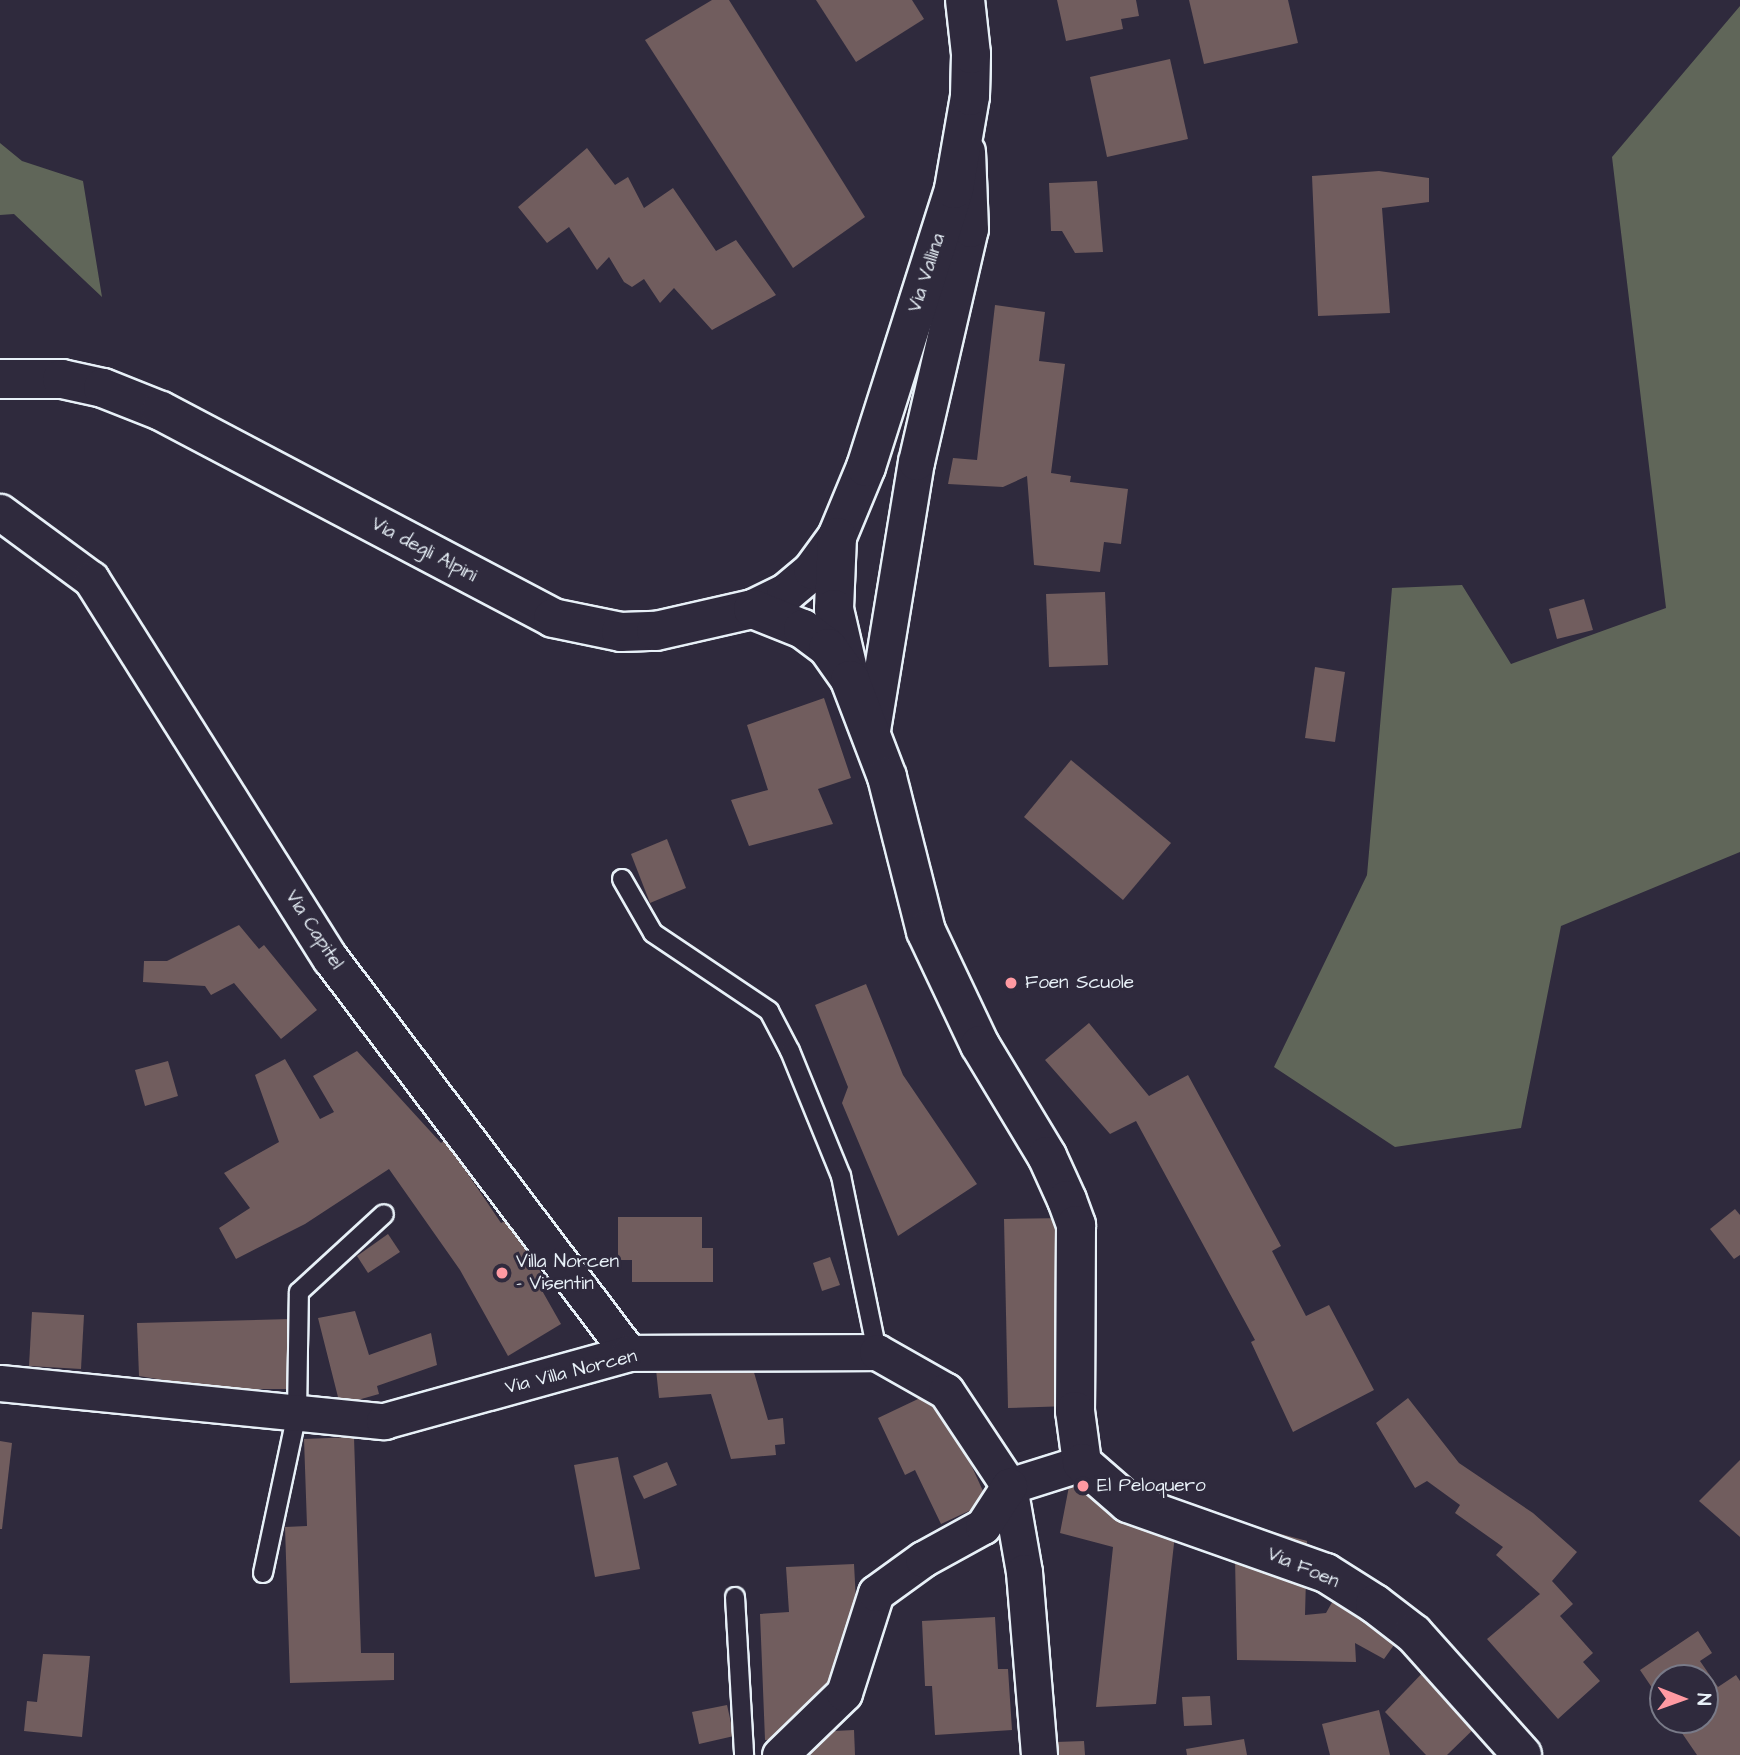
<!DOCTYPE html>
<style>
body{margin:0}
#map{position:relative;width:1740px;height:1755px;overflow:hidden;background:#2f2a3d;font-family:"Architects Daughter",sans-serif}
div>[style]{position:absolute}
.green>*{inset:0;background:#606659}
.building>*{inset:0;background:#715d5e}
.roads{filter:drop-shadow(2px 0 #e8f1f8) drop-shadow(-2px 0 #e8f1f8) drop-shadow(0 2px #e8f1f8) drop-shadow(0 -2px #e8f1f8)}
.lane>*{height:18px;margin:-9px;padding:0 9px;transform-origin:9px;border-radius:9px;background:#2f2a3d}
.street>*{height:35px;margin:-17.5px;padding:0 17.5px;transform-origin:17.5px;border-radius:17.5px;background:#2f2a3d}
.secondary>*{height:38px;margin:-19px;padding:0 19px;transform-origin:19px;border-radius:19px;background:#2f2a3d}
.dots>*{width:19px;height:19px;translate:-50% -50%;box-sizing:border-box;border:4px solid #2f2a3d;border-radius:50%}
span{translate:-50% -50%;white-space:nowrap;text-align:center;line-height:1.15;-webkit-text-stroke:6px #2f2a3d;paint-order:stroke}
.street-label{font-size:19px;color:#e8f1f8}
.poi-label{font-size:19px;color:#e8f1f8}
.left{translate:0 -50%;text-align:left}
.north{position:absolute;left:1649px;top:1664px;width:70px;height:70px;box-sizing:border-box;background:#2f2a3d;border:2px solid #797a88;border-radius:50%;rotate:91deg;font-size:19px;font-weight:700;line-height:28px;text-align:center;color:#e8f1f8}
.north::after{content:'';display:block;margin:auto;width:24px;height:32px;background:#ff9aa2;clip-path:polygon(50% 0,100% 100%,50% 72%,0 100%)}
</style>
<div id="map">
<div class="green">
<div style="clip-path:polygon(1740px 6px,1740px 852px,1561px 926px,1521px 1128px,1395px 1147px,1274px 1067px,1367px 875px,1392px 588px,1462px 585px,1511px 664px,1666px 608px,1612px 157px)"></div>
<div style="clip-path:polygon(0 143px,22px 161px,83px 181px,102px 297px,14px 214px,0 215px)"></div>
</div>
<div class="building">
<div style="clip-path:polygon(712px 0,729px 0,865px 217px,793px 268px,645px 40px)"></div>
<div style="clip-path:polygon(816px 0,912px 0,924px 19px,856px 62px)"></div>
<div style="clip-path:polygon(1057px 0,1136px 0,1139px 16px,1121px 19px,1123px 29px,1066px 41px)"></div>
<div style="clip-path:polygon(1189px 0,1288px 0,1298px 43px,1204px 64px)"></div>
<div style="clip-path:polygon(1170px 59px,1188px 139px,1107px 157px,1090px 77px)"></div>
<div style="clip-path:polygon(587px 148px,615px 185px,628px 177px,644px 208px,673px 188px,716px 251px,736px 240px,776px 295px,712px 330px,674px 288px,660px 303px,644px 279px,632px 287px,624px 282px,609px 257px,597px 270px,569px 227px,547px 243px,518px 207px)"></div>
<div style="clip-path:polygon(1379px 171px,1429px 178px,1429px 202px,1382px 208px,1390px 313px,1318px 316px,1312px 176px)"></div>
<div style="clip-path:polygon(1097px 181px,1103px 252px,1075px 253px,1062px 231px,1051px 231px,1049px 183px)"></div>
<div style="clip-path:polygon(995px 305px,1045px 312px,1039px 361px,1065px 364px,1051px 473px,1071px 476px,1070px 482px,1128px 489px,1121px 544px,1104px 542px,1100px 572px,1034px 565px,1027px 476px,1003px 487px,948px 484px,953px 458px,977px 460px)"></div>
<div style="clip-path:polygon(1105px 592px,1108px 665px,1049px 667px,1046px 594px)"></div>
<div style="clip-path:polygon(1584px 599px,1593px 630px,1557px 639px,1549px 609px)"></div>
<div style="clip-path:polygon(1315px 667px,1345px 672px,1335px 742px,1305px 738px)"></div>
<div style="clip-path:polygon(824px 698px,851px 778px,818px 789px,833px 824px,749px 846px,731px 800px,768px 790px,747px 725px)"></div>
<div style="clip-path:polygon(1071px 760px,1171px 843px,1123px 900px,1024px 817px)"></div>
<div style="clip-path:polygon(667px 839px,686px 888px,650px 903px,631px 854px)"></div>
<div style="clip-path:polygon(239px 925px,259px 949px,264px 945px,317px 1010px,281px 1039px,234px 983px,211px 995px,205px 986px,143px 982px,144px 961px,167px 961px)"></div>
<div style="clip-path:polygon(866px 984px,903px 1075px,977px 1184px,898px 1236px,842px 1103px,848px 1087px,815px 1005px)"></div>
<div style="clip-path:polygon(1089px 1023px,1149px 1096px,1188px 1075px,1281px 1246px,1272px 1251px,1306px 1316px,1329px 1305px,1374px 1390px,1293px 1432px,1251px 1342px,1255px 1340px,1136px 1121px,1110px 1134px,1045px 1060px)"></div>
<div style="clip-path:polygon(357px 1051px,441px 1143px,445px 1140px,501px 1223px,509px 1219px,543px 1276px,536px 1280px,561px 1324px,508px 1356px,460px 1270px,389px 1169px,305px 1224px,236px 1259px,219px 1228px,250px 1208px,224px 1173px,279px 1142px,255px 1075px,285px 1059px,320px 1119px,334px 1112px,313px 1076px)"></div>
<div style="clip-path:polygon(168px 1061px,178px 1096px,145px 1106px,135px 1070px)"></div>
<div style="clip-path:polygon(1735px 1209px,1740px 1215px,1740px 1255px,1734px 1259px,1710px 1229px)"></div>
<div style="clip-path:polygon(618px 1217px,702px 1217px,702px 1248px,713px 1248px,713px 1282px,632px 1282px,632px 1260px,618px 1260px)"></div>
<div style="clip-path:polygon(1066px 1218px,1070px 1406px,1008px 1408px,1004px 1219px)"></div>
<div style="clip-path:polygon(388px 1234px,400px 1252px,368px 1273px,357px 1256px)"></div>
<div style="clip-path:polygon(830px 1257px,840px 1285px,822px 1291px,813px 1263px)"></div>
<div style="clip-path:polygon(355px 1311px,369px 1355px,431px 1333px,437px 1365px,377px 1386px,379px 1394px,340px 1405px,318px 1318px)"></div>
<div style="clip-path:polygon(32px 1312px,84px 1315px,81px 1369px,29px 1366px)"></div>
<div style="clip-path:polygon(291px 1319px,294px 1389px,218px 1389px,139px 1376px,137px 1323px)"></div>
<div style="clip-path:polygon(748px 1352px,768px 1420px,783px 1418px,785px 1444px,775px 1445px,776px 1455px,731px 1459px,711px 1394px,659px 1398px,655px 1360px)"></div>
<div style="clip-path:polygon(937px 1390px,988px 1502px,941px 1524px,915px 1470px,905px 1475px,878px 1418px)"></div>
<div style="clip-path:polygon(1408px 1398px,1459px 1463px,1533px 1513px,1577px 1552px,1552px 1581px,1573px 1604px,1560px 1616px,1593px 1653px,1583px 1662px,1600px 1681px,1558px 1719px,1487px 1639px,1540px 1594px,1496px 1555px,1503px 1547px,1455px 1513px,1460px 1505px,1427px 1481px,1415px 1488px,1376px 1423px)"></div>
<div style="clip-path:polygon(354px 1437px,361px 1653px,394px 1653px,394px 1680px,290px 1683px,285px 1527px,307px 1526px,304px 1439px)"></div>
<div style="clip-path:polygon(0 1441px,12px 1443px,2px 1529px,0 1529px)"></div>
<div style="clip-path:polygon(618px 1457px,640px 1569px,595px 1577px,574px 1465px)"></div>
<div style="clip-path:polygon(1740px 1460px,1740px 1537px,1699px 1501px)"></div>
<div style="clip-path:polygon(667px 1462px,677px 1485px,644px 1499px,633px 1476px)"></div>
<div style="clip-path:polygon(1071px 1476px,1178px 1508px,1156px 1704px,1096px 1707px,1113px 1547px,1060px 1533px)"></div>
<div style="clip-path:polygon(1226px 1519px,1307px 1541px,1305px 1615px,1326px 1613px,1348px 1574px,1409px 1624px,1384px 1659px,1355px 1643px,1356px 1662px,1237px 1660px,1235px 1558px)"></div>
<div style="clip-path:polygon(854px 1564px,857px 1619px,828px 1686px,786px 1739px,765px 1740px,760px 1614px,789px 1612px,786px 1567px)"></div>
<div style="clip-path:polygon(995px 1617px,998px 1669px,1008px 1669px,1012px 1730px,935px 1735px,932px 1686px,925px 1686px,922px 1621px)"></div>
<div style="clip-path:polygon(1698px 1631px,1712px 1653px,1700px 1661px,1718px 1687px,1736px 1675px,1740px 1681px,1740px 1755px,1697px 1755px,1673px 1720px,1705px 1720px,1705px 1678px,1663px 1678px,1663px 1704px,1640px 1670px)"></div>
<div style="clip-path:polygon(43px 1654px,90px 1656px,82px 1737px,24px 1731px,27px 1701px,37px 1702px)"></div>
<div style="clip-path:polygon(1429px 1666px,1484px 1719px,1447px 1755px,1426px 1755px,1385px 1712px)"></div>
<div style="clip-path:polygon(1210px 1696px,1212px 1725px,1184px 1726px,1182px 1697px)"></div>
<div style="clip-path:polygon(727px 1705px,734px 1736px,699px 1744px,692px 1712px)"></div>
<div style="clip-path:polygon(1379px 1710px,1390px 1755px,1330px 1755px,1322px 1724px)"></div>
<div style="clip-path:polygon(854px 1730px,855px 1755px,793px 1755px,815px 1732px)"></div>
<div style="clip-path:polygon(1244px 1739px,1247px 1755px,1187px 1755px,1186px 1749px)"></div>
<div style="clip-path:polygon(1084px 1741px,1085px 1755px,1056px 1755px,1056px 1742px)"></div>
</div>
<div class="roads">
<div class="lane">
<div style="left:622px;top:879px;width:62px;rotate:60.1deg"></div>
<div style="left:653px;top:933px;width:140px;rotate:33.9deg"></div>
<div style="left:769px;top:1011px;width:45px;rotate:62.3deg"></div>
<div style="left:790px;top:1051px;width:135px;rotate:67.8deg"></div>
<div style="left:841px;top:1176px;width:180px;rotate:78.4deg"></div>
<div style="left:263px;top:1573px;width:164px;rotate:-78deg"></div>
<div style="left:297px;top:1413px;width:121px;rotate:-89.1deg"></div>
<div style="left:299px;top:1292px;width:115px;rotate:-42.5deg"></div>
<div style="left:735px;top:1597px;width:158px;rotate:86.7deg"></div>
</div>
<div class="street">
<div style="left:0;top:512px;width:113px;rotate:36.4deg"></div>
<div style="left:91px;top:579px;width:448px;rotate:57.8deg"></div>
<div style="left:330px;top:958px;width:495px;rotate:52.9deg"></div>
<div style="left:871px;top:736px;width:278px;rotate:-80.7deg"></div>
<div style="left:916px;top:462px;width:239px;rotate:-77deg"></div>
<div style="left:970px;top:229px;width:78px;rotate:-92.2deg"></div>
<div style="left:0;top:1383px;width:386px;rotate:5.7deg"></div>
<div style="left:384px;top:1421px;width:254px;rotate:-15.5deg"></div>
<div style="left:629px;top:1353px;width:248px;rotate:-0.2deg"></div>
<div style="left:877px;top:1352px;width:79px;rotate:29.5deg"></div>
<div style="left:946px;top:1391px;width:114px;rotate:56.4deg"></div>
<div style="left:1009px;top:1486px;width:87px;rotate:80.1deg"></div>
<div style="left:1024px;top:1572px;width:184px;rotate:85.3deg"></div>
<div style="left:1009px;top:1486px;width:77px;rotate:-17.5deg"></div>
<div style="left:780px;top:1755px;width:89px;rotate:-44.1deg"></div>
<div style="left:844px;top:1693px;width:105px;rotate:-72.3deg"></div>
<div style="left:876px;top:1593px;width:58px;rotate:-35.9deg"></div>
<div style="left:923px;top:1559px;width:68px;rotate:-28.8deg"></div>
<div style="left:983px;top:1526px;width:48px;rotate:-57deg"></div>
</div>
<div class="secondary">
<div style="left:0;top:379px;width:62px"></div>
<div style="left:62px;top:379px;width:42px;rotate:12.4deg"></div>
<div style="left:103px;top:388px;width:62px;rotate:21.6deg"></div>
<div style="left:161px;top:411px;width:443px;rotate:27.8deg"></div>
<div style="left:553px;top:618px;width:69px;rotate:11.6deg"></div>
<div style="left:621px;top:632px;width:35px;rotate:-2deg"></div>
<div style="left:656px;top:631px;width:99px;rotate:-12.8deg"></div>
<div style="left:753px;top:609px;width:37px;rotate:-26deg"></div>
<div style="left:786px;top:593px;width:35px;rotate:-40deg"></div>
<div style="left:813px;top:570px;width:41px;rotate:-54deg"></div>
<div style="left:837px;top:537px;width:76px;rotate:-67.5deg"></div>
<div style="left:866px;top:467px;width:292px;rotate:-72.4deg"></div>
<div style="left:954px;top:189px;width:94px;rotate:-80.2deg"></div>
<div style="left:970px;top:96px;width:42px;rotate:-88.6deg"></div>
<div style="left:971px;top:54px;width:54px;rotate:-96.3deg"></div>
<div style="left:837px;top:537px;width:72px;rotate:92.4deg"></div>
<div style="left:834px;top:609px;width:67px;rotate:77deg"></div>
<div style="left:753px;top:609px;width:54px;rotate:21.8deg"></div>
<div style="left:803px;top:629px;width:31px;rotate:37deg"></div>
<div style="left:828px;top:648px;width:39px;rotate:55deg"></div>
<div style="left:850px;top:680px;width:104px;rotate:69.1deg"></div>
<div style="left:887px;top:777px;width:159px;rotate:75.8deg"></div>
<div style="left:926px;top:931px;width:126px;rotate:64.7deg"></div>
<div style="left:980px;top:1045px;width:130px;rotate:58.9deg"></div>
<div style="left:1047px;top:1156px;width:48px;rotate:65.6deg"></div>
<div style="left:1067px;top:1200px;width:27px;rotate:70deg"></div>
<div style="left:1076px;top:1225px;width:186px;rotate:90.3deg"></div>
<div style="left:1075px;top:1411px;width:52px;rotate:82.3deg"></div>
<div style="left:1082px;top:1463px;width:61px;rotate:41deg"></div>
<div style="left:1128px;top:1503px;width:210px;rotate:19.5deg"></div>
<div style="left:1326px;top:1573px;width:58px;rotate:32.3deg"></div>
<div style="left:1375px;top:1604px;width:49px;rotate:37.6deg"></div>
<div style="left:1414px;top:1634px;width:162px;rotate:48.2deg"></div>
</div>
</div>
<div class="dots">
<div style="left:1011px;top:983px;background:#ff9aa2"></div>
<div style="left:502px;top:1273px;background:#ff9aa2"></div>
<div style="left:1083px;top:1486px;background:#ff9aa2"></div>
</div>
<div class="street-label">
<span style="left:927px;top:273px;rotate:-72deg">Via Vallina</span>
<span style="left:424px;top:550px;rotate:28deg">Via degli Alpini</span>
<span style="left:314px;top:930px;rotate:57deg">Via Capitel</span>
<span style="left:571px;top:1372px;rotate:-14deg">Via Villa Norcen</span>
<span style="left:1303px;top:1568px;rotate:23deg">Via Foen</span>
</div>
<div class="poi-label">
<span class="left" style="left:1025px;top:983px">Foen Scuole</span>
<span class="left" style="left:516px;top:1273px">Villa Norcen<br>- Visentin</span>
<span class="left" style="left:1097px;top:1486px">El Peloquero</span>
</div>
<div class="north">N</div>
</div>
